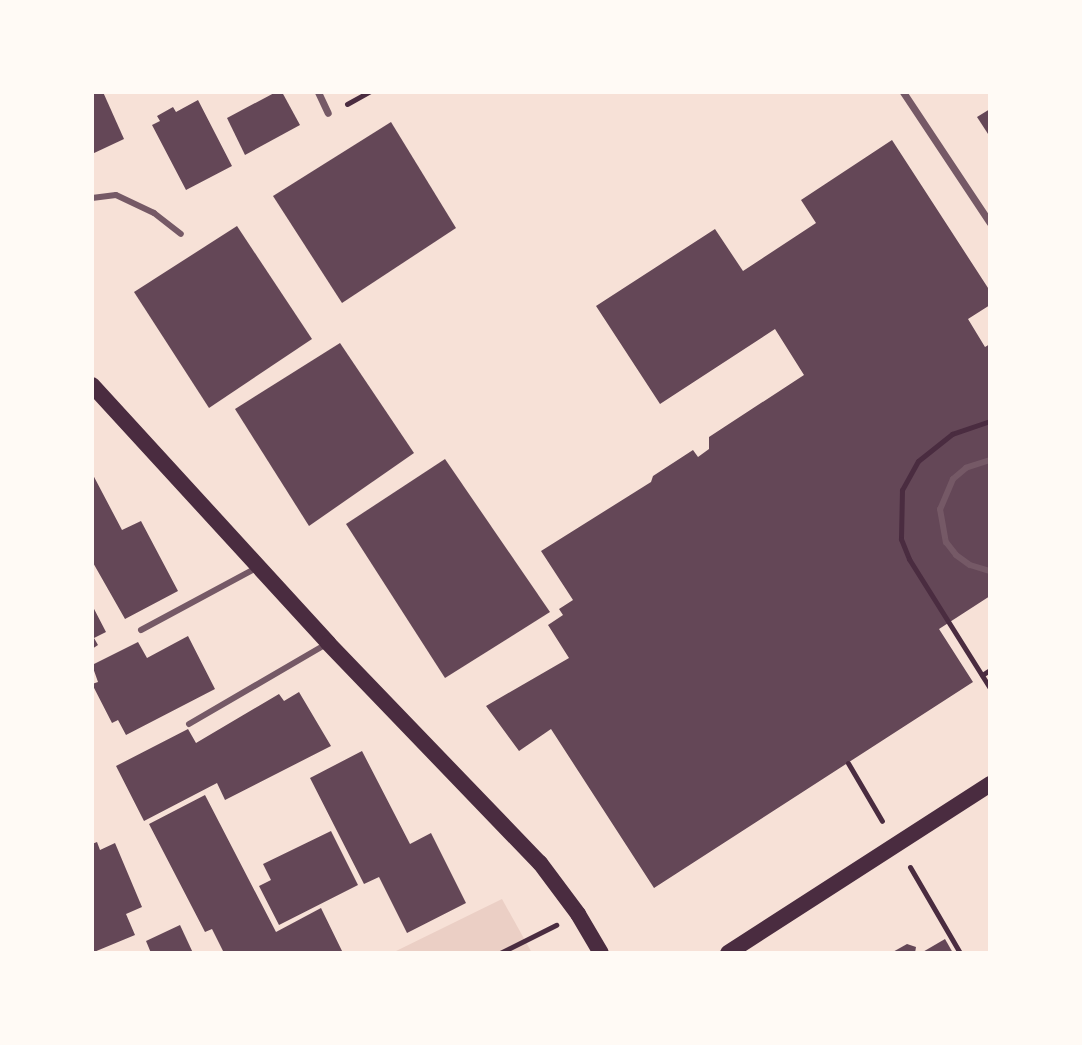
<!DOCTYPE html>
<style>
body{margin:0}
#map{position:relative;width:1082px;height:1045px;overflow:hidden;background:#f7e1d7;font-family:Cabin,sans-serif}
div>[style]{position:absolute}
.green>*{inset:0;background:#ebcfc5}
.building>*{inset:0;background:#644757}
.path>*{height:5px;margin:-2.5px;padding:0 2.5px;transform-origin:2.5px;border-radius:2.5px;background:#4a2c40}
.service>*{height:6px;margin:-3px;padding:0 3px;transform-origin:3px;border-radius:3px;background:#755966}
.pedestrian>*{height:7px;margin:-3.5px;padding:0 3.5px;transform-origin:3.5px;border-radius:3.5px;background:#755966}
.secondary>*{height:16px;margin:-8px;padding:0 8px;transform-origin:8px;border-radius:8px;background:#4a2c40}
span{translate:-50% -50%;white-space:nowrap;text-align:center;line-height:1.15;-webkit-text-stroke:6px #fffaf5;paint-order:stroke}
.frame{position:absolute;inset:0;border:94px solid #fffaf5;pointer-events:none}
</style>
<div id="map">
<div class="green">
<div style="clip-path:polygon(502px 899px,532px 953px,392px 953px)"></div>
</div>
<div class="building">
<div style="clip-path:polygon(92px 92px,103px 92px,124px 139px,92px 154px)"></div>
<div style="clip-path:polygon(276px 92px,282px 92px,300px 125px,245px 155px,227px 118px)"></div>
<div style="clip-path:polygon(198px 100px,232px 166px,186px 190px,152px 125px,160px 121px,157px 116px,173px 107px,176px 112px)"></div>
<div style="clip-path:polygon(990px 109px,990px 137px,977px 117px)"></div>
<div style="clip-path:polygon(391px 122px,456px 228px,342px 303px,273px 196px)"></div>
<div style="clip-path:polygon(892px 140px,990px 291px,990px 305px,968px 319px,985px 347px,990px 344px,990px 596px,939px 629px,973px 682px,654px 888px,551px 729px,519px 751px,486px 706px,569px 658px,548px 625px,563px 615px,559px 609px,573px 600px,541px 551px,651px 482px,653px 476px,693px 450px,698px 457px,709px 449px,709px 437px,804px 375px,775px 329px,660px 404px,596px 306px,715px 229px,743px 271px,816px 223px,801px 200px)"></div>
<div style="clip-path:polygon(237px 226px,312px 339px,209px 408px,134px 292px)"></div>
<div style="clip-path:polygon(340px 343px,414px 453px,309px 526px,235px 409px)"></div>
<div style="clip-path:polygon(445px 459px,550px 612px,445px 678px,346px 524px)"></div>
<div style="clip-path:polygon(92px 473px,122px 530px,141px 521px,178px 591px,125px 619px,92px 561px)"></div>
<div style="clip-path:polygon(92px 605px,106px 632px,94px 638px,98px 645px,92px 649px)"></div>
<div style="clip-path:polygon(188px 636px,215px 689px,126px 735px,118px 720px,112px 723px,92px 684px,98px 682px,92px 665px,138px 642px,147px 658px)"></div>
<div style="clip-path:polygon(299px 692px,331px 746px,225px 800px,217px 783px,144px 821px,116px 766px,188px 729px,196px 743px,279px 694px,284px 701px)"></div>
<div style="clip-path:polygon(362px 751px,410px 844px,431px 833px,466px 903px,407px 933px,379px 877px,364px 884px,310px 778px)"></div>
<div style="clip-path:polygon(205px 795px,276px 932px,321px 908px,343px 953px,224px 953px,212px 929px,205px 932px,149px 824px)"></div>
<div style="clip-path:polygon(331px 831px,358px 885px,279px 925px,259px 886px,271px 880px,263px 864px)"></div>
<div style="clip-path:polygon(97px 842px,100px 850px,115px 843px,142px 907px,126px 914px,135px 935px,94px 952px,92px 844px)"></div>
<div style="clip-path:polygon(180px 925px,193px 953px,151px 953px,146px 941px)"></div>
<div style="clip-path:polygon(945px 939px,953px 953px,921px 953px)"></div>
<div style="clip-path:polygon(907px 944px,916px 947px,915px 953px,891px 953px)"></div>
</div>
<div class="path">
<div style="left:347px;top:104px;width:25px;rotate:-29deg"></div>
<div style="left:990px;top:421px;width:40px;rotate:161.1deg"></div>
<div style="left:952px;top:434px;width:43px;rotate:141.5deg"></div>
<div style="left:918px;top:461px;width:33px;rotate:119deg"></div>
<div style="left:902px;top:490px;width:49px;rotate:91.2deg"></div>
<div style="left:901px;top:539px;width:22px;rotate:68deg"></div>
<div style="left:909px;top:559px;width:152px;rotate:57.9deg"></div>
<div style="left:982px;top:675px;width:9px;rotate:-32deg"></div>
<div style="left:848px;top:763px;width:67px;rotate:59.6deg"></div>
<div style="left:910px;top:867px;width:99px;rotate:59.8deg"></div>
<div style="left:500px;top:953px;width:63px;rotate:-26.6deg"></div>
</div>
<div class="service">
<div style="left:92px;top:198px;width:24px;rotate:-7deg"></div>
<div style="left:116px;top:195px;width:42px;rotate:25.3deg"></div>
<div style="left:154px;top:213px;width:34px;rotate:38deg"></div>
<div style="left:990px;top:460px;width:25px;rotate:162deg"></div>
<div style="left:966px;top:468px;width:17px;rotate:140deg"></div>
<div style="left:953px;top:479px;width:33px;rotate:113deg"></div>
<div style="left:940px;top:509px;width:34px;rotate:80deg"></div>
<div style="left:946px;top:542px;width:16px;rotate:52deg"></div>
<div style="left:956px;top:555px;width:17px;rotate:36deg"></div>
<div style="left:970px;top:565px;width:21px;rotate:17deg"></div>
<div style="left:141px;top:630px;width:133px;rotate:-28.3deg"></div>
<div style="left:189px;top:724px;width:161px;rotate:-30.2deg"></div>
</div>
<div class="pedestrian">
<div style="left:318px;top:92px;width:23px;rotate:65deg"></div>
<div style="left:903px;top:92px;width:157px;rotate:56.4deg"></div>
</div>
<div class="secondary">
<div style="left:92px;top:385px;width:350px;rotate:47.5deg"></div>
<div style="left:328px;top:643px;width:306px;rotate:46.1deg"></div>
<div style="left:540px;top:863px;width:64px;rotate:53.3deg"></div>
<div style="left:578px;top:914px;width:45px;rotate:59.5deg"></div>
<div style="left:728px;top:953px;width:312px;rotate:-32.8deg"></div>
</div>
<div class="frame"></div>
</div>
